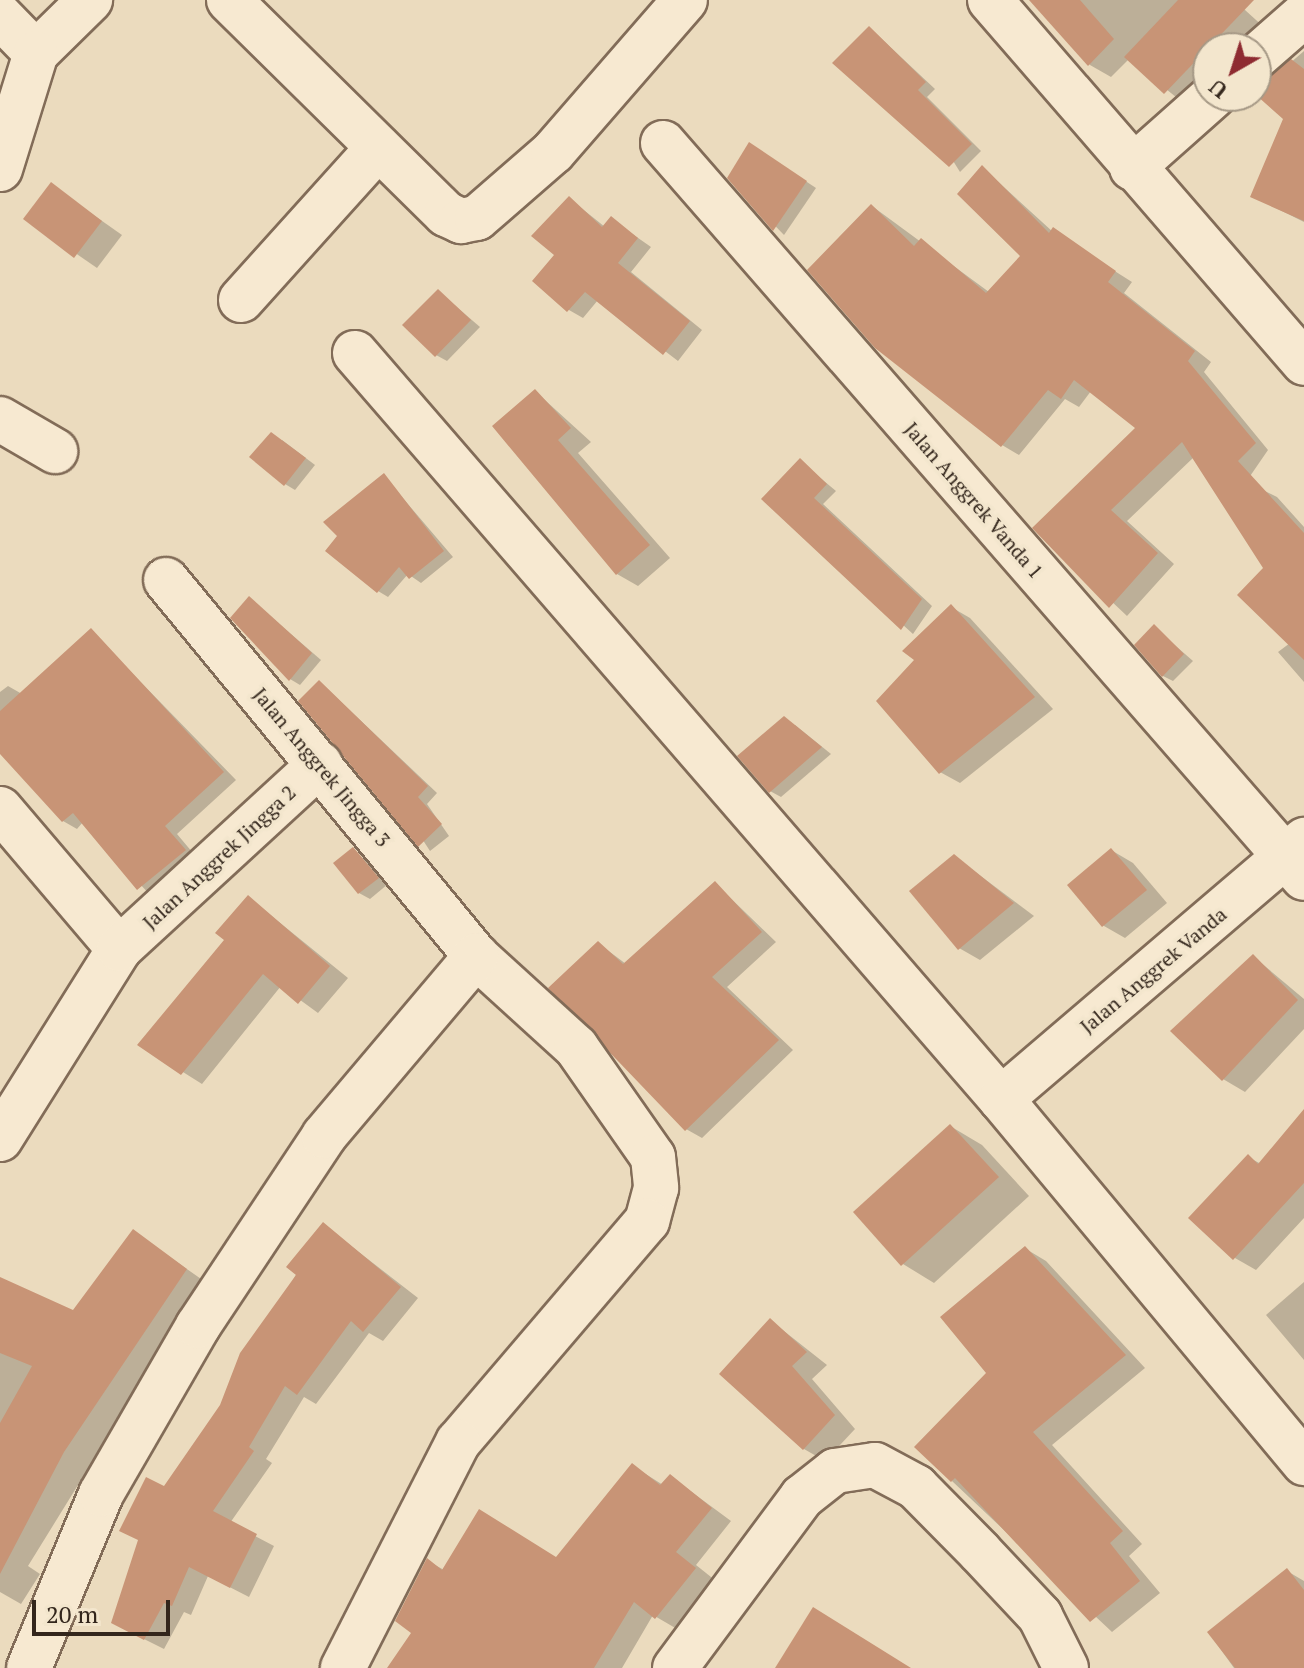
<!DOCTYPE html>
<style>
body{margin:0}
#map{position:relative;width:1304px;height:1668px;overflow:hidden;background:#ebdbbe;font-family:"PT Serif",serif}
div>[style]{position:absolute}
.shadow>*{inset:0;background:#0003}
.building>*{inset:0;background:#c89476}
.roads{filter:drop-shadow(2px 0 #826c58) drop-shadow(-2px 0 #826c58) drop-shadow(0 2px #826c58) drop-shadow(0 -2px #826c58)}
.minor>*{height:44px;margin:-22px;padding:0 22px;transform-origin:22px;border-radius:22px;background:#f7e9d1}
span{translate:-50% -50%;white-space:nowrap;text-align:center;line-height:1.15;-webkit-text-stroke:7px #f3e6cd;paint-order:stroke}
.street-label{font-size:20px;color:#33261c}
.north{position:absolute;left:1192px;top:32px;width:80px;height:80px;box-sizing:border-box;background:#f3e6cd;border:2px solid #a69986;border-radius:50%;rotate:219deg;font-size:22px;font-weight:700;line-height:32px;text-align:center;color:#33261c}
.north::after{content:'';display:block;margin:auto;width:28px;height:36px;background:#8e2b31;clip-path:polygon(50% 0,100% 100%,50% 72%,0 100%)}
.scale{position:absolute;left:32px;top:1600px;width:138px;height:36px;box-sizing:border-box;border:4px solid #33261c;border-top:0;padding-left:10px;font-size:24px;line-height:28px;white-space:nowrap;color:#33261c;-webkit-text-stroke:6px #f3e6cd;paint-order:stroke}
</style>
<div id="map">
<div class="shadow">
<div style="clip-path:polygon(1034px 0,1234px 0,1276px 38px,1256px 48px,1208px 48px,1208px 84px,1187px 106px,1129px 59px,1111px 77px,1090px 65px)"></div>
<div style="clip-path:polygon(870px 28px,935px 89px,927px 97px,981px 151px,960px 172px)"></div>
<div style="clip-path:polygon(1304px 51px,1304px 222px,1252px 196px,1285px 119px,1256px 92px,1256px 75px,1257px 81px,1273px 78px)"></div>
<div style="clip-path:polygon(760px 151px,816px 188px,784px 235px,729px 178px)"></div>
<div style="clip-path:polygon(982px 167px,1053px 232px,1132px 282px,1124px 293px,1211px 362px,1204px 372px,1268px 450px,1246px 482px,1277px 497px,1304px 527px,1304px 682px,1278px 652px,1290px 643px,1265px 568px,1194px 457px,1127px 521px,1174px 564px,1127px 616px,1034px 528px,1138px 428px,1091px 391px,1079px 407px,1065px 399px,1019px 455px,1002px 445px,872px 206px,989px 292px,1023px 256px)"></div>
<div style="clip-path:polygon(51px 185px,122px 235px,97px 268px,26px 219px)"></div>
<div style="clip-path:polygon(570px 199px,605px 227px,611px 219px,651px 247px,631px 272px,702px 330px,678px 361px,598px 300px,583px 318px,569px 310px,557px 255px)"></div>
<div style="clip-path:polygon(438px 291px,480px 327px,447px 361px,436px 355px)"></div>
<div style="clip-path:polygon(535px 391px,591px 442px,578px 453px,670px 558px,638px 586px,617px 574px)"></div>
<div style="clip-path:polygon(282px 440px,315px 465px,295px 490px,285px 484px)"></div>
<div style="clip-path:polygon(800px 461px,836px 491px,823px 504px,932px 606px,913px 634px,764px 499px)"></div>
<div style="clip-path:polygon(384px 476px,453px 557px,421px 583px,408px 574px,388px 597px,378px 591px)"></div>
<div style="clip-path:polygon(249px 598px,321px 660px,300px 685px,290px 679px)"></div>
<div style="clip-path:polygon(951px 607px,970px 618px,1053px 709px,960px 783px,940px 772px,917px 660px)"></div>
<div style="clip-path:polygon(1154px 627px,1193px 661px,1173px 681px,1163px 676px)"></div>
<div style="clip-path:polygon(91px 631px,236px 780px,177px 834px,198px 859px,151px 896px,83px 822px,77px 829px,63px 821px,0 743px,0 692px,8px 686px,22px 694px)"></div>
<div style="clip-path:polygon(320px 682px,437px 793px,427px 804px,449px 836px,430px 851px)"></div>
<div style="clip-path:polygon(795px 725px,831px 754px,781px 797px,770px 791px)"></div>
<div style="clip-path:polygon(354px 849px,388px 884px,370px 899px,359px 893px)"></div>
<div style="clip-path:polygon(1111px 850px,1133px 863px,1167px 903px,1125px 938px,1104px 926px,1069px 885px)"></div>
<div style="clip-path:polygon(954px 856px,1034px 916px,980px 960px,959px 948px)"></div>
<div style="clip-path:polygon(716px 884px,776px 942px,727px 987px,793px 1050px,702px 1138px,686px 1129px,598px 943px,626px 964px)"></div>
<div style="clip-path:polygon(248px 897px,348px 978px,318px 1013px,281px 986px,202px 1084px,140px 1045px,227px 940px)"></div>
<div style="clip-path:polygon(1254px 957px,1304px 999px,1304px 1029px,1245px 1092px,1223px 1079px)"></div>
<div style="clip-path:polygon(1304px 1112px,1304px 1218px,1256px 1270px,1235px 1258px,1248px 1157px,1261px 1164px)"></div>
<div style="clip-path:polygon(950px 1126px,982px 1145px,1029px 1196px,934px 1283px,903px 1264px)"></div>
<div style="clip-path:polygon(324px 1225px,418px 1298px,383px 1341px,369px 1333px,316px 1404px,304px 1397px,266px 1459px,272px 1463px,230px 1523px,274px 1546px,249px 1597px,208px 1576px,191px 1615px,184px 1612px,164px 1649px,132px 1633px,164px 1488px,222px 1406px)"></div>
<div style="clip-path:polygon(134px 1232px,204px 1281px,28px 1566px,40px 1574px,21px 1604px,0 1592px,0 1279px,74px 1312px)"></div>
<div style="clip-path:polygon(1026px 1249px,1046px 1261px,1145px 1368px,1052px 1445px,1142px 1544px,1129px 1556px,1160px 1593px,1112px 1632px,952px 1481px)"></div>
<div style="clip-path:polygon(1304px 1282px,1304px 1360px,1266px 1315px)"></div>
<div style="clip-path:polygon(770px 1320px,827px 1365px,812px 1379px,855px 1429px,825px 1461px,804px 1449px)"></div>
<div style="clip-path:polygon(633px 1466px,663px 1485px,670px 1476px,731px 1521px,696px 1565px,716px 1581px,677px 1629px,653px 1615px,622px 1668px,393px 1668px,413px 1633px,428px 1561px,444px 1570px,557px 1559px)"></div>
<div style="clip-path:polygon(1287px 1571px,1304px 1581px,1304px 1668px,1234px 1668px,1209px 1633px)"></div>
</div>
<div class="building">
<div style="clip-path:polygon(1029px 0,1080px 0,1114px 39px,1088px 66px)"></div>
<div style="clip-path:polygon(1178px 0,1254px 0,1164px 94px,1124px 57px)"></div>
<div style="clip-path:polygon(869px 26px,926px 82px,918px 90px,972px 144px,949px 167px,832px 63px)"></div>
<div style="clip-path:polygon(1291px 59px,1304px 69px,1304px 221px,1250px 197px,1283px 119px,1256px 95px,1256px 81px)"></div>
<div style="clip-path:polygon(749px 142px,807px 181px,773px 231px,727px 178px)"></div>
<div style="clip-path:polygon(982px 165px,1049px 233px,1053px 227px,1116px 271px,1108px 282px,1195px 351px,1188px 361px,1256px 443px,1238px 461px,1304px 533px,1304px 660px,1237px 595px,1263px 568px,1182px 442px,1111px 510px,1158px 553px,1109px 608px,1032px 528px,1135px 428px,1074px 380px,1061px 399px,1048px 390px,1001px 447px,875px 348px,807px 270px,871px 204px,914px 246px,921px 238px,986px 293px,1020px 256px,957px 194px)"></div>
<div style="clip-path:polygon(51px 182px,102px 221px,74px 258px,23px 219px)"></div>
<div style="clip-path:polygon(569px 196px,602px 227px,611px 216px,638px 238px,618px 263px,690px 321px,663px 355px,585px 292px,567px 312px,532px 281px,554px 255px,531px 236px)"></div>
<div style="clip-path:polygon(438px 289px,471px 320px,435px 357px,402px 325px)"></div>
<div style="clip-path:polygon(535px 389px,571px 428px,558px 440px,650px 545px,616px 575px,492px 426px)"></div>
<div style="clip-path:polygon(271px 432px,306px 458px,284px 486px,249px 457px)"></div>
<div style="clip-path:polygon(800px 458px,827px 484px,814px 498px,922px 599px,901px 630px,761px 499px)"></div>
<div style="clip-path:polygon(384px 473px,444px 551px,409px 579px,399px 567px,377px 593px,325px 551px,337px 536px,323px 522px)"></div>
<div style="clip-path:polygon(249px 596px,312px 653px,289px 681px,230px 618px)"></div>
<div style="clip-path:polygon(951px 604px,1035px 697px,939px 774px,876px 701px,914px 660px,902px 651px)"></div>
<div style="clip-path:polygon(1154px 624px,1184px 654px,1162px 677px,1134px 645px)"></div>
<div style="clip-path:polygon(91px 628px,224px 772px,165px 826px,186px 850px,137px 890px,73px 813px,62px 822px,0 754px,0 711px)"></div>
<div style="clip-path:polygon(319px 680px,428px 786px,418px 797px,442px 824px,418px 847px,298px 701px)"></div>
<div style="clip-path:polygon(784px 716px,822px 747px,769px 793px,737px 756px)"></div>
<div style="clip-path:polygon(353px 847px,379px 878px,358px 894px,333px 863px)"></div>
<div style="clip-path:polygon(1111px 848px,1147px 890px,1102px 927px,1067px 885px)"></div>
<div style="clip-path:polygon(954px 854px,1014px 903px,958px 950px,909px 891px)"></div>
<div style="clip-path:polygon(715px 881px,762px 932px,712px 977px,779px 1040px,685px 1131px,548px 988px,598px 941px,623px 964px)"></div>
<div style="clip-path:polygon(248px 895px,330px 966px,298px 1004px,263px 974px,181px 1075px,137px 1045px,224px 940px,215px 933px)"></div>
<div style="clip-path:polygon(1253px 954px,1298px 1000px,1222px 1081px,1170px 1031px)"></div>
<div style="clip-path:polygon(1304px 1109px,1304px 1183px,1233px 1260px,1188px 1218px,1248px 1154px,1258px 1164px)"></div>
<div style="clip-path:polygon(950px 1124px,999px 1177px,901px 1266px,853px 1212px)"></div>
<div style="clip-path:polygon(323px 1222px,401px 1287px,363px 1332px,351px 1321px,297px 1395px,285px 1386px,249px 1447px,254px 1451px,213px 1511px,257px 1534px,230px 1588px,189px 1567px,172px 1606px,164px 1603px,144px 1640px,111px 1623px,138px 1540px,119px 1531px,146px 1477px,164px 1486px,220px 1405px,240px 1353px,296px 1275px,286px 1267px)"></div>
<div style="clip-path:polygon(133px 1229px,187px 1269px,64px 1452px,0 1574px,0 1423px,32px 1366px,0 1353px,0 1277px,73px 1310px)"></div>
<div style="clip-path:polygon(1025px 1246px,1126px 1355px,1033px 1432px,1123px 1531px,1110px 1543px,1140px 1581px,1090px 1622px,955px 1478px,951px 1482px,914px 1447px,986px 1373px,940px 1317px)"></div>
<div style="clip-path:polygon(770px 1318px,807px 1352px,792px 1366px,835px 1415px,803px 1450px,719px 1374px)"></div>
<div style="clip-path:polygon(632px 1463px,660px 1485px,670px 1474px,712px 1508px,676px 1552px,696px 1568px,655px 1619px,634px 1602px,594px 1668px,387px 1668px,411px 1633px,395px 1621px,427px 1558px,442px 1570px,479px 1509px,556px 1557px)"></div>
<div style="clip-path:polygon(1287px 1568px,1304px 1590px,1304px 1668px,1235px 1668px,1207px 1632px)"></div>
<div style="clip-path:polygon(813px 1607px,911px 1668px,775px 1668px)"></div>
</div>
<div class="roads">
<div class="minor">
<div style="left:229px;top:0;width:305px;rotate:44.6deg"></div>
<div style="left:446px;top:214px;width:17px;rotate:25deg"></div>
<div style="left:461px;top:221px;width:16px;rotate:-11deg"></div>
<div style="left:477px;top:218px;width:101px;rotate:-41deg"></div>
<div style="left:553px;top:152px;width:201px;rotate:-49deg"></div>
<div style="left:990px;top:0;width:480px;rotate:49.1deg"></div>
<div style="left:0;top:16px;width:52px;rotate:45.8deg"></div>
<div style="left:36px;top:53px;width:76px;rotate:-44.5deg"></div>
<div style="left:1256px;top:57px;width:64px;rotate:-41.2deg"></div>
<div style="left:663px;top:143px;width:975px;rotate:48.91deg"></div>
<div style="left:1132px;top:168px;width:108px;rotate:-41.6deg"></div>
<div style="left:0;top:169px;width:121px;rotate:-72.8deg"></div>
<div style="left:241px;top:300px;width:205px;rotate:-48deg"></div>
<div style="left:355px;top:353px;width:987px;rotate:49.11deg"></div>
<div style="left:1001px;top:1099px;width:474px;rotate:50.2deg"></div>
<div style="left:0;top:419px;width:64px;rotate:30.2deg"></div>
<div style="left:166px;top:580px;width:487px;rotate:50.5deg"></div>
<div style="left:476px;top:956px;width:135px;rotate:42.3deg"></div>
<div style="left:576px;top:1047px;width:134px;rotate:55deg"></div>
<div style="left:653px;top:1157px;width:31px;rotate:84deg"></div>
<div style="left:656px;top:1188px;width:34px;rotate:105deg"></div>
<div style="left:647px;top:1221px;width:291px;rotate:130.5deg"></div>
<div style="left:458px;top:1442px;width:254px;rotate:117deg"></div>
<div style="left:0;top:809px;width:184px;rotate:49.6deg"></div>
<div style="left:1001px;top:1099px;width:399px;rotate:-40.5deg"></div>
<div style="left:0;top:1139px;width:224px;rotate:-57.9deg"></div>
<div style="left:119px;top:949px;width:273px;rotate:-42.6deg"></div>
<div style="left:29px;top:1668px;width:188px;rotate:-67.5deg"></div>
<div style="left:101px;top:1494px;width:194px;rotate:-60deg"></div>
<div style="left:198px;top:1326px;width:228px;rotate:-56.4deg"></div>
<div style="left:324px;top:1136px;width:236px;rotate:-49.8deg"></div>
<div style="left:675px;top:1668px;width:213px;rotate:-53.4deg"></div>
<div style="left:802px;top:1497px;width:42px;rotate:-38.2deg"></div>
<div style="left:835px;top:1471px;width:40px;rotate:-8.5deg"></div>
<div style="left:875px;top:1465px;width:47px;rotate:28.2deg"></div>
<div style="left:916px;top:1487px;width:91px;rotate:45.4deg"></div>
<div style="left:980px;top:1552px;width:88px;rotate:46.8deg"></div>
<div style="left:1040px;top:1616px;width:58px;rotate:63.4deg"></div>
</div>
</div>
<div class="street-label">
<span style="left:974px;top:500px;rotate:49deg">Jalan Anggrek Vanda 1</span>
<span style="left:322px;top:767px;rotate:50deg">Jalan Anggrek Jingga 3</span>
<span style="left:219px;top:857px;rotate:-43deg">Jalan Anggrek Jingga 2</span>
<span style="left:1153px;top:970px;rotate:-40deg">Jalan Anggrek Vanda</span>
</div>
<div class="north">U</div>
<div class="scale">20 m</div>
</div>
